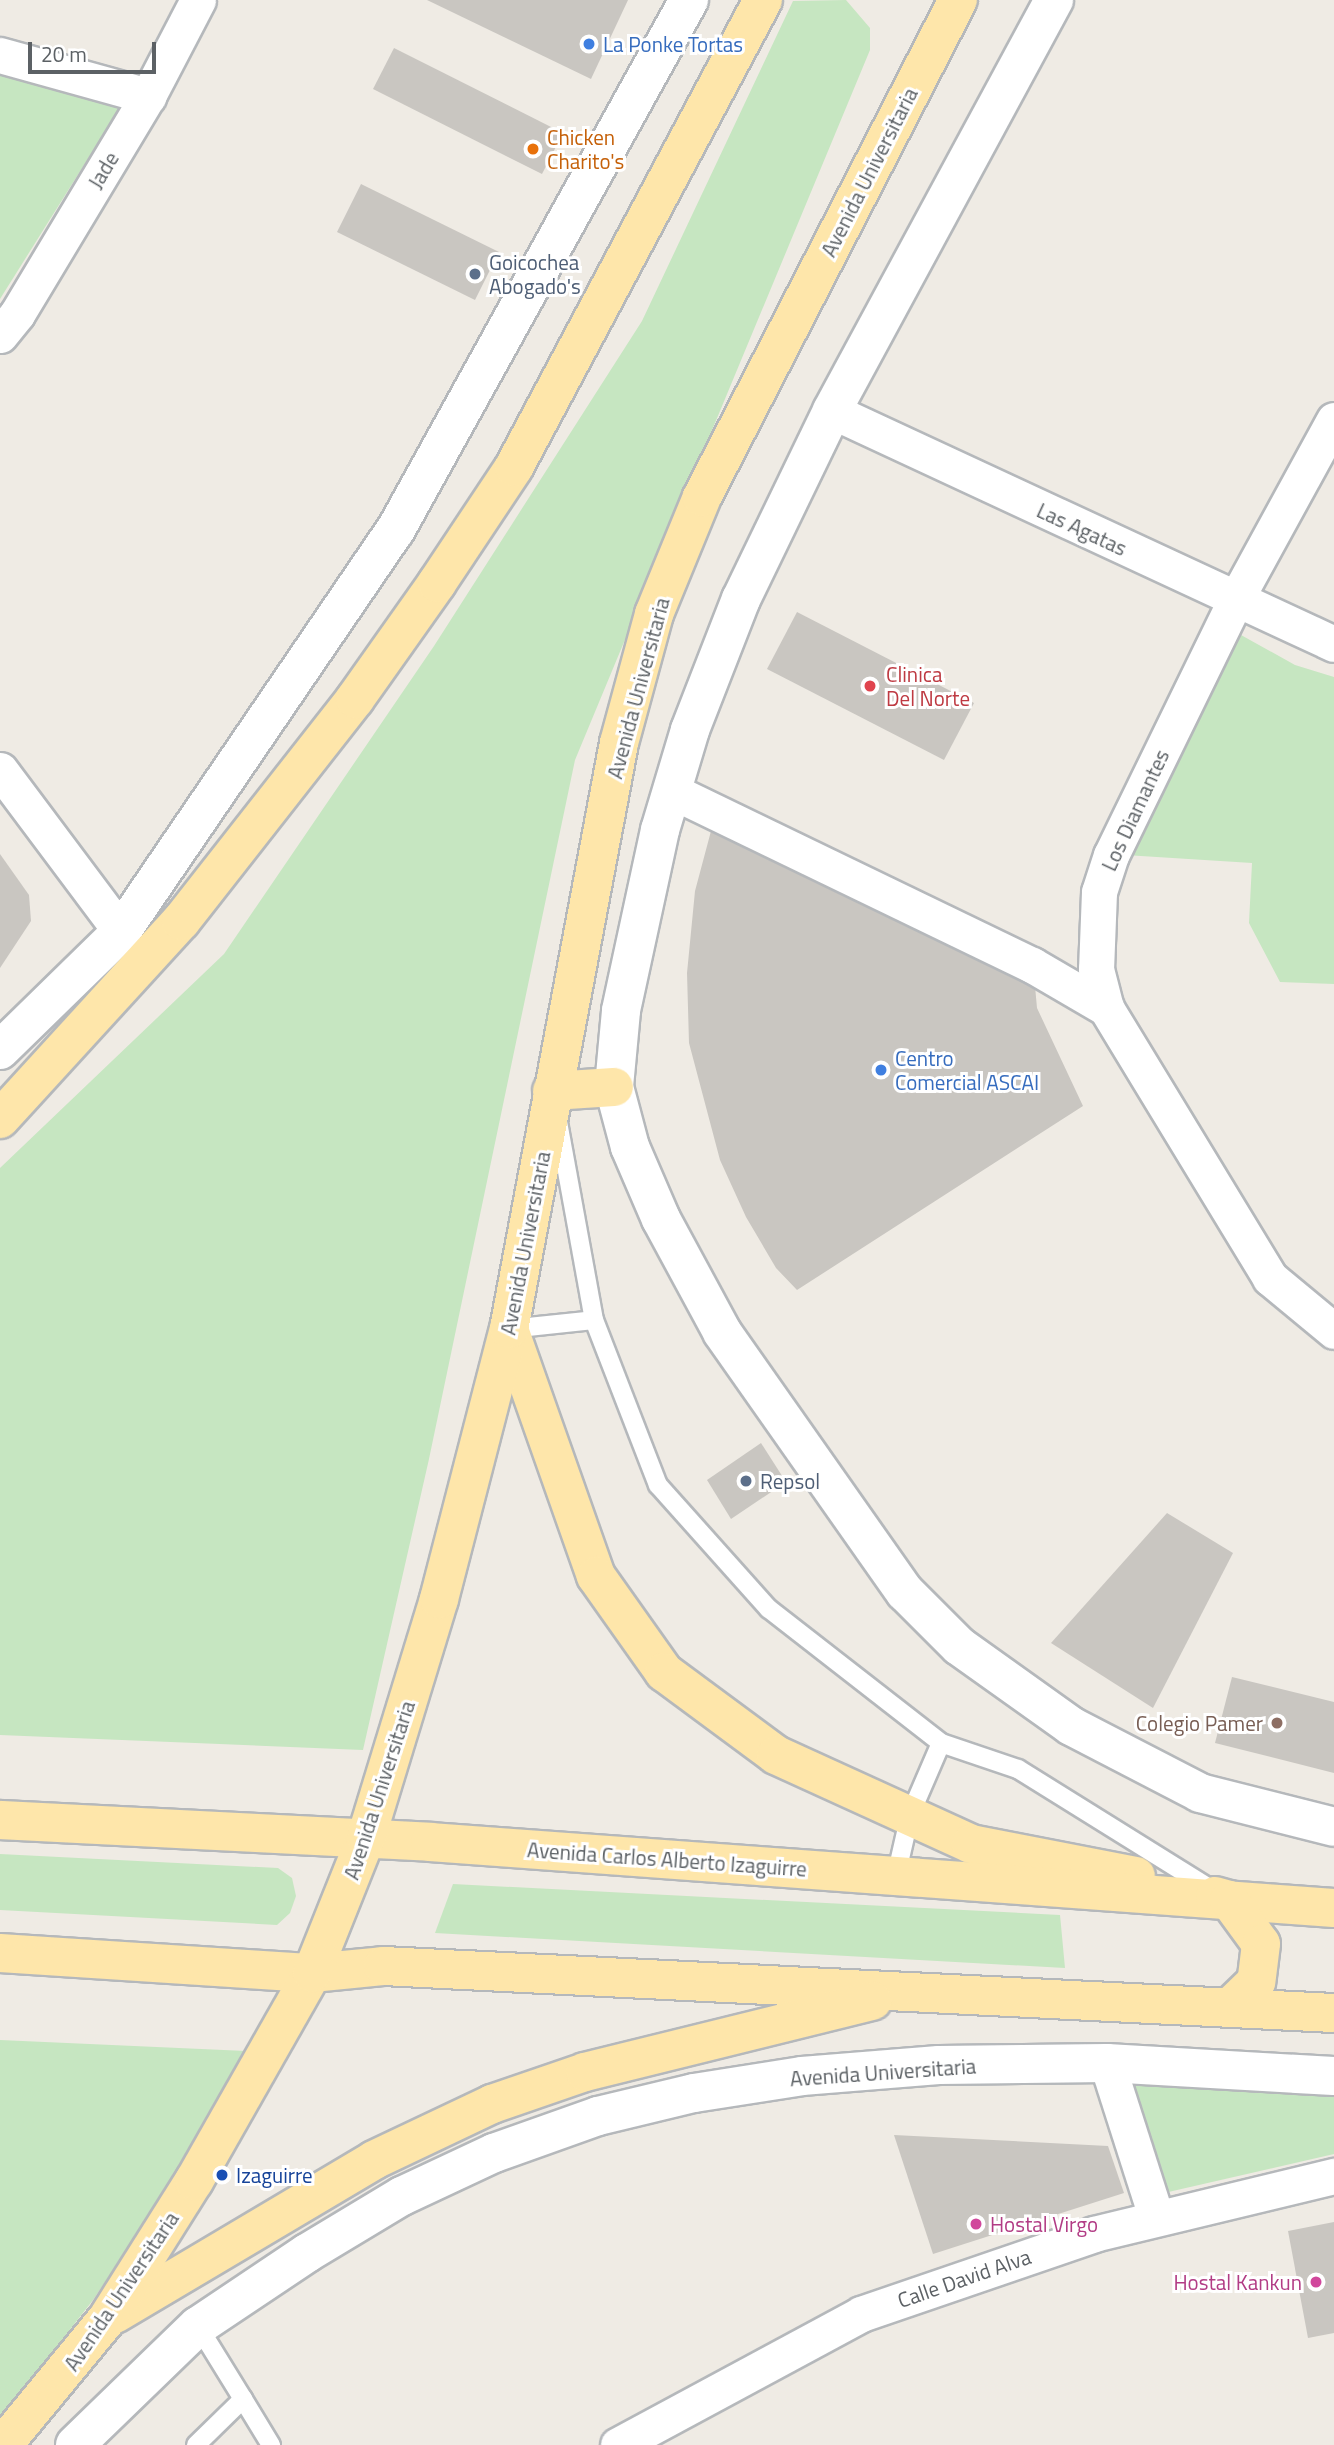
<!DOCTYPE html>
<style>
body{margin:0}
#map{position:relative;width:1334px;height:2445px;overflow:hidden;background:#efebe4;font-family:"Titillium Web",sans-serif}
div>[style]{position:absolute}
.green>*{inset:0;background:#c6e6c1}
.building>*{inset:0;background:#c9c6c1}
.roads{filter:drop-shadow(2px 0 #b5b8bb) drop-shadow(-2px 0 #b5b8bb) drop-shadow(0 2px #b5b8bb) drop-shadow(0 -2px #b5b8bb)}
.service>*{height:18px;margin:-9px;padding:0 9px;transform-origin:9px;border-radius:9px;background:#fff}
.minor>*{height:35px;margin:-17.5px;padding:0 17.5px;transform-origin:17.5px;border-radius:17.5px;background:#fff}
.tertiary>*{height:38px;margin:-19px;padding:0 19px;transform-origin:19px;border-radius:19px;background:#fff}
.primary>*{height:38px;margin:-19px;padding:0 19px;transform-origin:19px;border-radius:19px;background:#fee6aa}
.dots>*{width:19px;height:19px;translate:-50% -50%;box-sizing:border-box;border:4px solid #fff;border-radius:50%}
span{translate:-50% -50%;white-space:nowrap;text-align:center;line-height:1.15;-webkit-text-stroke:6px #fff;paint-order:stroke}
.shop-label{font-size:21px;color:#366cbe}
.left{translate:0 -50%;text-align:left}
.food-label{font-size:21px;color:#c56008}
.street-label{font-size:21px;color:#5c6165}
.service-label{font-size:21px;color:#4e5e75}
.health-label{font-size:21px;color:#be3a42}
.education-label{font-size:21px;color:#785e54}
.right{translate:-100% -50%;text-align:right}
.transit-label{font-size:21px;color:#164399}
.hotel-label{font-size:21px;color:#b23c85}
.scale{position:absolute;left:28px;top:42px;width:128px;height:32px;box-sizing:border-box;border:4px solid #5c6165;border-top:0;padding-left:9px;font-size:21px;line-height:24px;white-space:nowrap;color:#5c6165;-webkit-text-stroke:5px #fff;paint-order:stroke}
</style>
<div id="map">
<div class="green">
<div style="clip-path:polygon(846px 0,870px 28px,870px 50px,575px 760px,429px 1459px,363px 1750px,0 1735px,0 1168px,224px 954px,434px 646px,642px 321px,793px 1px)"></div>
<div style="clip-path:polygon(0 73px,121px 106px,0 299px)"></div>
<div style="clip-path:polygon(1241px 635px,1295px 665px,1334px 677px,1334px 984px,1280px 982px,1249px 923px,1252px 863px,1125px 855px)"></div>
<div style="clip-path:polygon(0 1854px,278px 1868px,292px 1878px,296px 1896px,290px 1913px,277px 1925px,0 1910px)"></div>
<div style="clip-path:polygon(453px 1884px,1060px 1915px,1065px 1968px,435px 1933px)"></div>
<div style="clip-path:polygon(0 2040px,246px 2051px,181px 2168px,93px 2300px,0 2420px)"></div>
<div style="clip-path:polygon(1127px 2082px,1334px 2093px,1334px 2154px,1164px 2193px)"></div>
</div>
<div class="building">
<div style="clip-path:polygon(427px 0,628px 0,591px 79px)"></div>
<div style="clip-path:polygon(394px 48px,563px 133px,542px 174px,373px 89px)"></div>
<div style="clip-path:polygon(361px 184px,499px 252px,475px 300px,337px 232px)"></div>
<div style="clip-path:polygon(797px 612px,974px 703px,944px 760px,767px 669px)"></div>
<div style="clip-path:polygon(711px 831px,1035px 986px,1037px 1008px,1083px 1106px,797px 1290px,776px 1268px,746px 1217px,720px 1160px,689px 1043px,687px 973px,695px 891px)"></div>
<div style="clip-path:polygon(0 854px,29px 895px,31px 921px,0 968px)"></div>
<div style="clip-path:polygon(761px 1443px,786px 1482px,731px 1519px,707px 1480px)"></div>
<div style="clip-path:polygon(1167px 1513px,1233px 1553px,1153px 1708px,1051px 1643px)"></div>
<div style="clip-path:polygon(1232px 1677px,1334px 1702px,1334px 1773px,1215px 1743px)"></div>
<div style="clip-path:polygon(894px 2135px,1108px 2146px,1124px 2193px,933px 2254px)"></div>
<div style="clip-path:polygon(1334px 2222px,1334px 2333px,1308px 2338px,1288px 2231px)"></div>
</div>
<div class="roads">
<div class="service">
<div style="left:558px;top:1122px;width:201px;rotate:79.7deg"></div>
<div style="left:594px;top:1320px;width:177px;rotate:68.8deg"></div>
<div style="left:658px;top:1485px;width:166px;rotate:48.2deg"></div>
<div style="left:769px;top:1609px;width:218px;rotate:37.9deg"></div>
<div style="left:941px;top:1743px;width:81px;rotate:18.7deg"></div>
<div style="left:1018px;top:1769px;width:231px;rotate:31.9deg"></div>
<div style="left:509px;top:1329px;width:85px;rotate:-6deg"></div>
<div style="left:896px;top:1876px;width:63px;rotate:-77.1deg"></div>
<div style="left:910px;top:1815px;width:78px;rotate:-66.7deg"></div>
<div style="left:243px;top:2399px;width:54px;rotate:58.7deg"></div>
<div style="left:196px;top:2445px;width:66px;rotate:-44.4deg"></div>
<div style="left:243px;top:2399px;width:86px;rotate:-121.7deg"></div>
</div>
<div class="minor">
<div style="left:0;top:55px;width:154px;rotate:15.5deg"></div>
<div style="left:0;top:335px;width:27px;rotate:-51deg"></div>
<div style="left:17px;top:314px;width:254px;rotate:-59deg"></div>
<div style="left:148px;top:96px;width:108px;rotate:-62.5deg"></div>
<div style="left:832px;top:411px;width:553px;rotate:24.9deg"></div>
<div style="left:1334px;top:420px;width:206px;rotate:118.7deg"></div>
<div style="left:1235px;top:601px;width:283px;rotate:116deg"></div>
<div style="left:1111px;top:855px;width:39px;rotate:108deg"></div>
<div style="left:1099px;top:892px;width:77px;rotate:92.2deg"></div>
<div style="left:1096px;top:969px;width:40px;rotate:75.6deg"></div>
<div style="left:1106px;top:1008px;width:316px;rotate:58.7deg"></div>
<div style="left:1270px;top:1278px;width:83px;rotate:39.6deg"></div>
<div style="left:0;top:770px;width:202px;rotate:53.2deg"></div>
<div style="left:672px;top:791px;width:400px;rotate:25.8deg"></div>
<div style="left:1032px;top:965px;width:86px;rotate:30.2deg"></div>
<div style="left:1107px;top:2063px;width:162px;rotate:72.3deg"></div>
<div style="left:618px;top:2445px;width:276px;rotate:-28.3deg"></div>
<div style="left:861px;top:2314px;width:246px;rotate:-18.9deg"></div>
<div style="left:1094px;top:2234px;width:247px;rotate:-13.6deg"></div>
</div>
<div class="tertiary">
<div style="left:1054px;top:0;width:467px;rotate:118.4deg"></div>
<div style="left:832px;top:411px;width:209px;rotate:115.8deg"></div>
<div style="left:741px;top:599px;width:141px;rotate:111.3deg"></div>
<div style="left:690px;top:730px;width:104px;rotate:106.7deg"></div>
<div style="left:660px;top:830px;width:185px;rotate:102.2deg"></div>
<div style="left:621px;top:1011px;width:76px;rotate:95.3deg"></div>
<div style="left:614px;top:1087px;width:62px;rotate:75.1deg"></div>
<div style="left:630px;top:1147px;width:78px;rotate:66.7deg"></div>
<div style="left:661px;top:1219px;width:128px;rotate:61.6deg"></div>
<div style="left:722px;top:1332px;width:318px;rotate:54.9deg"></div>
<div style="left:905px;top:1592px;width:76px;rotate:45deg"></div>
<div style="left:959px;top:1646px;width:138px;rotate:35.5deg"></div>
<div style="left:1071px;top:1726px;width:145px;rotate:27.4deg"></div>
<div style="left:1200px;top:1793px;width:138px;rotate:14.2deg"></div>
<div style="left:0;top:1050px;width:169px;rotate:-44.3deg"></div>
<div style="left:121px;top:932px;width:486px;rotate:-55.7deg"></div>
<div style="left:395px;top:531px;width:607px;rotate:-61.03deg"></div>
<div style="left:75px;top:2445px;width:171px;rotate:-44.1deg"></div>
<div style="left:198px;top:2326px;width:131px;rotate:-33.8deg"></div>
<div style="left:307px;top:2253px;width:111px;rotate:-31deg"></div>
<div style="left:402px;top:2196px;width:102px;rotate:-25.1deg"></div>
<div style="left:494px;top:2153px;width:110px;rotate:-19.6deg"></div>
<div style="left:598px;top:2116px;width:99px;rotate:-13.5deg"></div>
<div style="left:694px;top:2093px;width:109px;rotate:-8.9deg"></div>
<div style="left:802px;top:2076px;width:137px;rotate:-4.6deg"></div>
<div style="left:939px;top:2065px;width:168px;rotate:-0.7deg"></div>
<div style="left:1107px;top:2063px;width:227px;rotate:3.3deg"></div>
</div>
<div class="primary">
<div style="left:552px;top:1091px;width:62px;rotate:-3.7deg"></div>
<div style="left:0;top:1119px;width:268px;rotate:-47.6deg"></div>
<div style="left:181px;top:921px;width:282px;rotate:-51.9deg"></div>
<div style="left:355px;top:699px;width:142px;rotate:-54.7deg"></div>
<div style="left:437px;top:583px;width:139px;rotate:-56.4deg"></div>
<div style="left:514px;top:467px;width:529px;rotate:-61.93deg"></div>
<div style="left:509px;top:1329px;width:262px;rotate:70.6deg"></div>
<div style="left:596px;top:1576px;width:118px;rotate:54.7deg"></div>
<div style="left:664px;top:1672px;width:139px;rotate:36.5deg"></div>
<div style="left:776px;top:1755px;width:214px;rotate:24.5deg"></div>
<div style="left:971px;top:1844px;width:168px;rotate:11deg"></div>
<div style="left:0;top:1820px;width:431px;rotate:2.9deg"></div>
<div style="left:430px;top:1842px;width:906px;rotate:4.18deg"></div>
<div style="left:1215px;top:1896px;width:15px;rotate:16deg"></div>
<div style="left:1229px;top:1900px;width:54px;rotate:54deg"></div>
<div style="left:1261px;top:1944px;width:38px;rotate:97deg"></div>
<div style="left:1256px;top:1982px;width:36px;rotate:136deg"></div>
<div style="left:0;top:1953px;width:313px;rotate:3.7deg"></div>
<div style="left:312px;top:1973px;width:71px;rotate:-5.6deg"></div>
<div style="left:383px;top:1966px;width:952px;rotate:2.83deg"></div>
<div style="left:115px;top:2314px;width:301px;rotate:-30.7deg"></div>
<div style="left:374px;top:2160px;width:131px;rotate:-25.4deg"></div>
<div style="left:492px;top:2104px;width:98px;rotate:-19deg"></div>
<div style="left:585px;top:2072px;width:296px;rotate:-13.9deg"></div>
<div style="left:3px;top:2445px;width:163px;rotate:-50.5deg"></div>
<div style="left:107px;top:2319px;width:163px;rotate:-57.8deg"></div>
<div style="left:194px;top:2181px;width:239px;rotate:-60.4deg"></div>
<div style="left:312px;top:1973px;width:145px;rotate:-68.2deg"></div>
<div style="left:366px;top:1838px;width:250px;rotate:-73deg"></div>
<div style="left:439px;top:1599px;width:279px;rotate:-75.5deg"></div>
<div style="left:509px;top:1329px;width:596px;rotate:-79.37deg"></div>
<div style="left:619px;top:743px;width:134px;rotate:-74.8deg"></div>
<div style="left:654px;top:614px;width:126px;rotate:-67.7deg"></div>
<div style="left:702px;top:497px;width:559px;rotate:-62.75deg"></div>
</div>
</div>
<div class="dots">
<div style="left:589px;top:44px;background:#3f7fe0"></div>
<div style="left:533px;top:149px;background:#e8710a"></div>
<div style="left:475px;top:274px;background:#5c6f8a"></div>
<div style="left:870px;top:686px;background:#e0444e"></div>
<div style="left:881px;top:1070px;background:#3f7fe0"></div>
<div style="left:746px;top:1481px;background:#5c6f8a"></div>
<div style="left:1277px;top:1723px;background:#8d6e63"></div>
<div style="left:222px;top:2175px;background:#1a4fb4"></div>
<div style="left:976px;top:2224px;background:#d1479c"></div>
<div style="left:1316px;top:2282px;background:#d1479c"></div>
</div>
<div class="shop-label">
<span class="left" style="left:603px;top:44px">La Ponke Tortas</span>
<span class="left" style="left:895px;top:1070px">Centro<br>Comercial ASCAI</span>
</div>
<div class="food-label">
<span class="left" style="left:547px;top:149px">Chicken<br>Charito's</span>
</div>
<div class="street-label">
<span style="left:103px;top:170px;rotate:-59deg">Jade</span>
<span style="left:869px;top:172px;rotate:-63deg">Avenida Universitaria</span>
<span style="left:1082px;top:529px;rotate:25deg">Las Agatas</span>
<span style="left:638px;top:688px;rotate:-75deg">Avenida Universitaria</span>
<span style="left:1135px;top:810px;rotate:-65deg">Los Diamantes</span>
<span style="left:525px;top:1243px;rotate:-79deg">Avenida Universitaria</span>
<span style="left:379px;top:1790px;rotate:-72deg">Avenida Universitaria</span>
<span style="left:667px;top:1859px;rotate:4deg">Avenida Carlos Alberto Izaguirre</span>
<span style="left:883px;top:2072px;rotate:-4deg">Avenida Universitaria</span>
<span style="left:964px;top:2278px;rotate:-19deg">Calle David Alva</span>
<span style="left:121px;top:2291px;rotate:-56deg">Avenida Universitaria</span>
</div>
<div class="service-label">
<span class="left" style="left:489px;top:274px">Goicochea<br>Abogado's</span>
<span class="left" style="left:760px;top:1481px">Repsol</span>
</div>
<div class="health-label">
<span class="left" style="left:886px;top:686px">Clinica<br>Del Norte</span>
</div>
<div class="education-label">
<span class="right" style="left:1263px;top:1723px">Colegio Pamer</span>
</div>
<div class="transit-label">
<span class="left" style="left:236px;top:2175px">Izaguirre</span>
</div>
<div class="hotel-label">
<span class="left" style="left:990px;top:2224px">Hostal Virgo</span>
<span class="right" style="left:1302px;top:2282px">Hostal Kankun</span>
</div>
<div class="scale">20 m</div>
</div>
